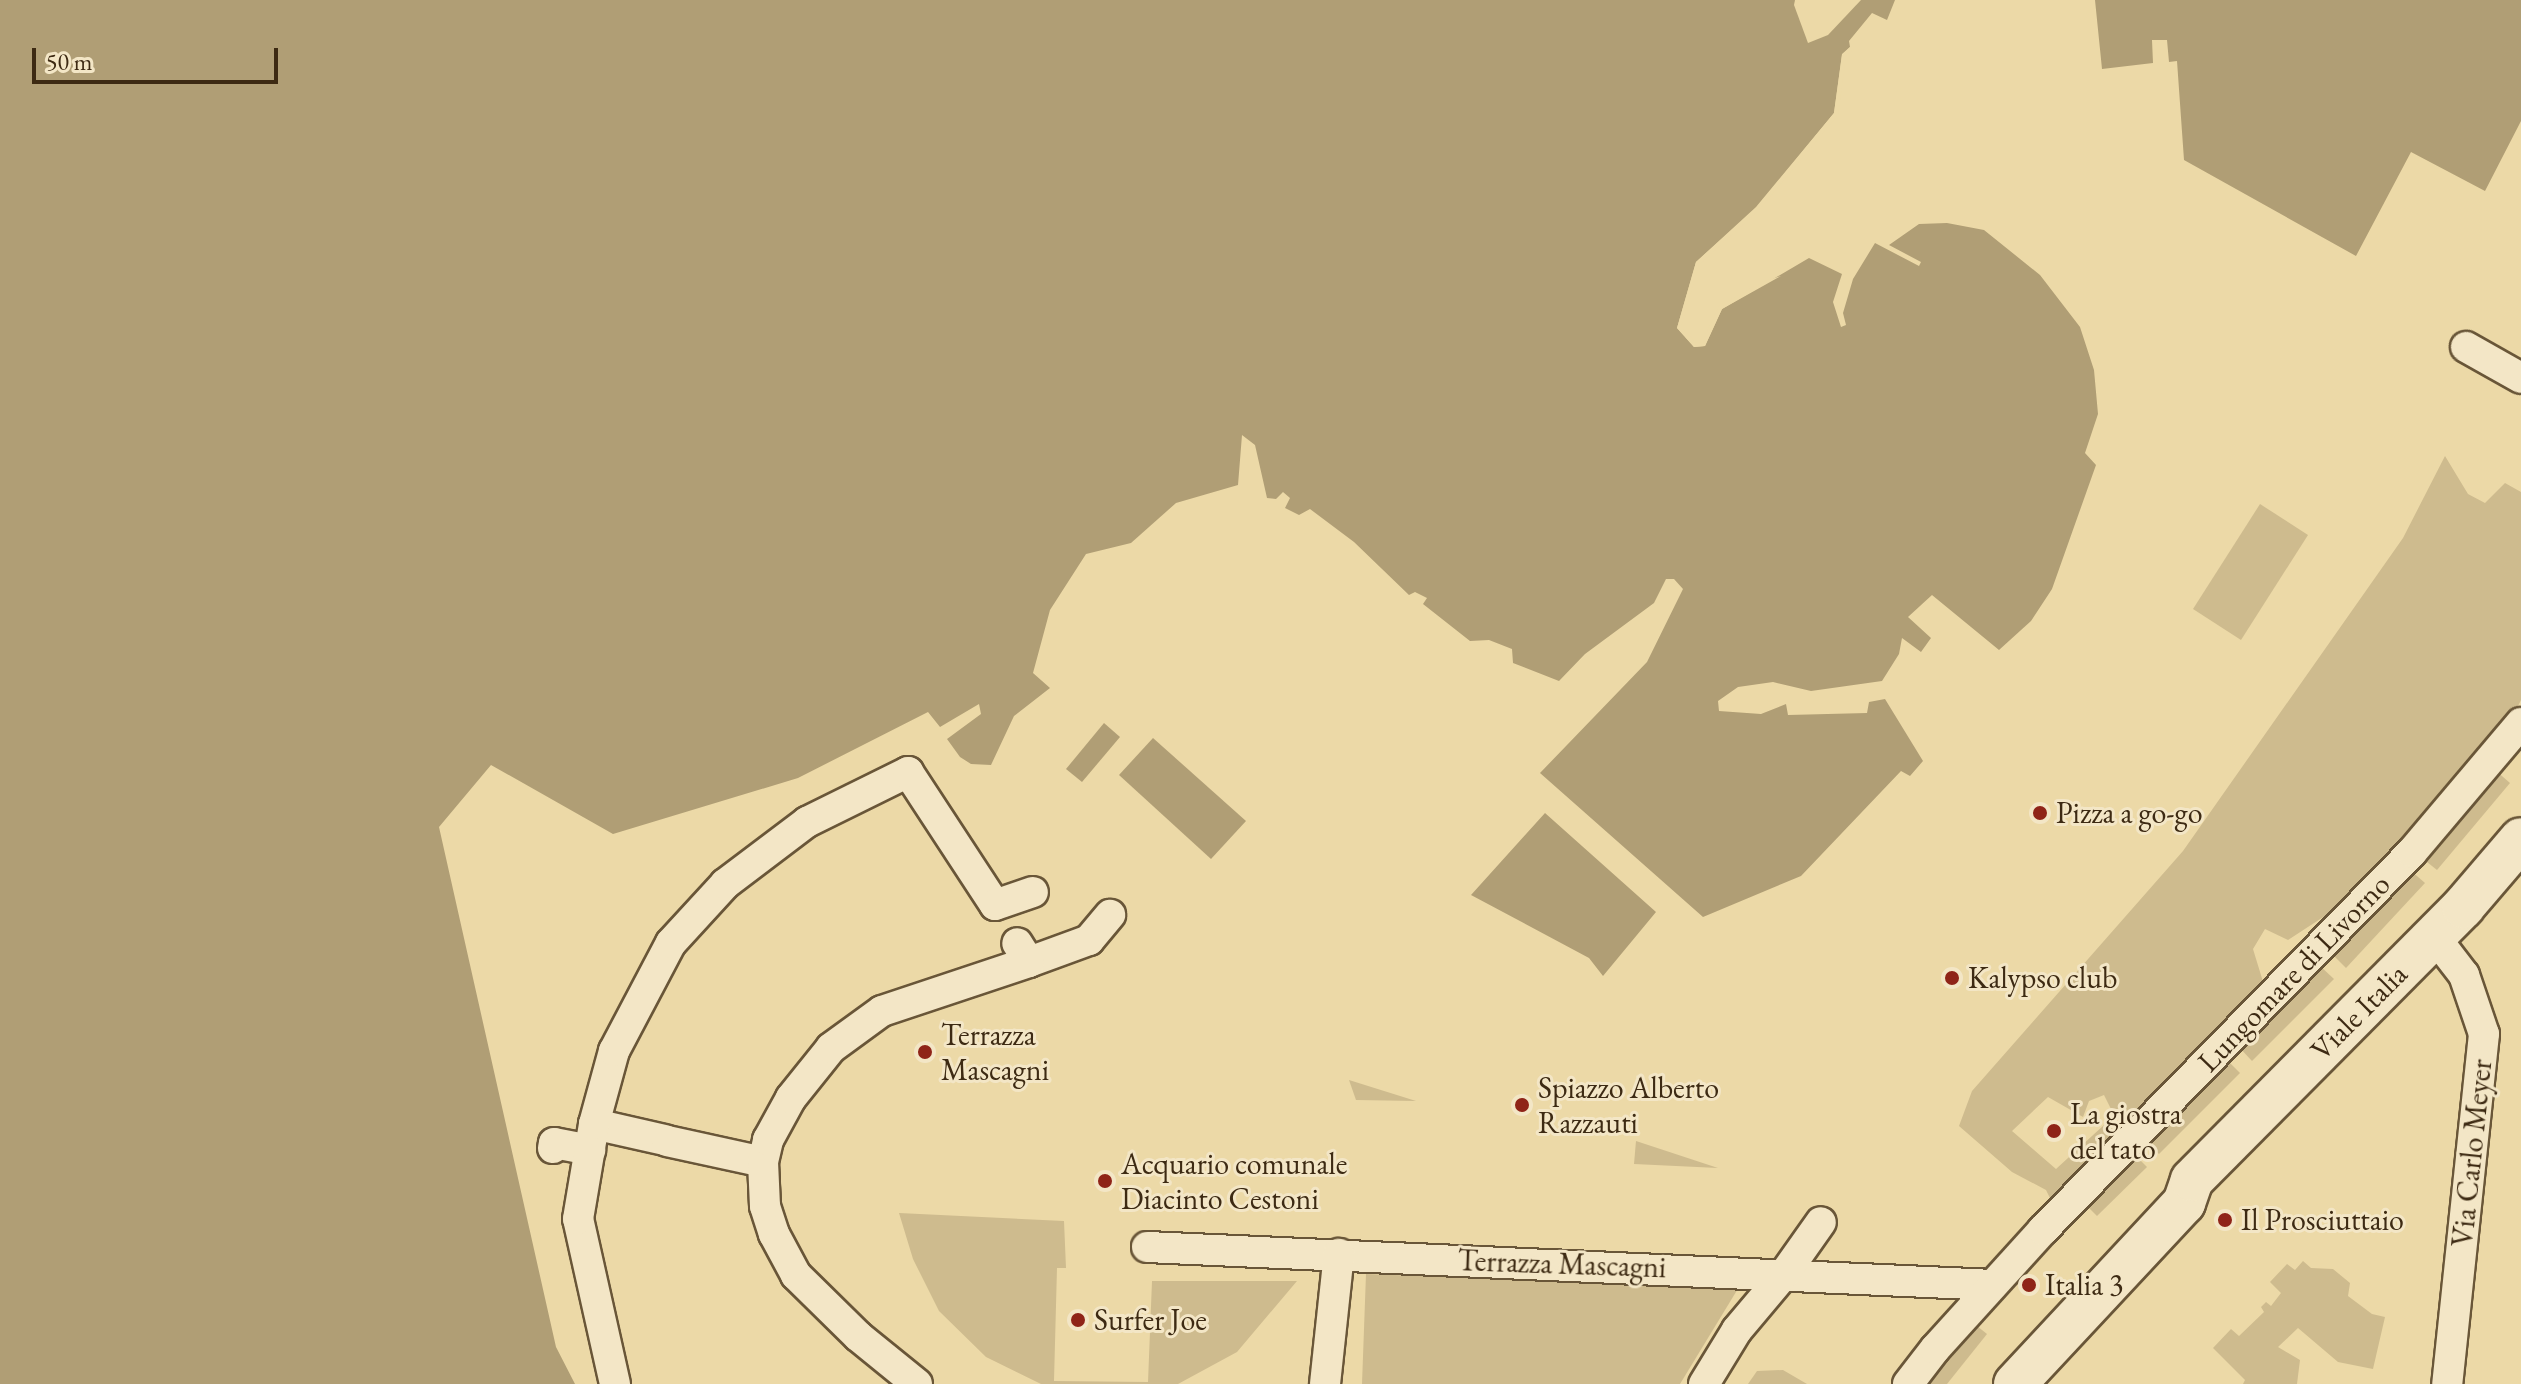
<!DOCTYPE html>
<style>
body{margin:0}
#map{position:relative;width:2521px;height:1384px;overflow:hidden;background:#ecd9a7;font-family:"EB Garamond",serif}
div>[style]{position:absolute}
.green>*{inset:0;background:#cebb8e}
.water>*{inset:0;background:#b09e75}
.pier>*{inset:0;background:#ecd9a7}
.roads{filter:drop-shadow(2px 0 #695638) drop-shadow(-2px 0 #695638) drop-shadow(0 2px #695638) drop-shadow(0 -2px #695638)}
.street>*{height:30px;margin:-15px;padding:0 15px;transform-origin:15px;border-radius:15px;background:#f3e6c6}
.secondary>*{height:42px;margin:-21px;padding:0 21px;transform-origin:21px;border-radius:21px;background:#f3e6c6}
.dots>*{width:22px;height:22px;translate:-50% -50%;box-sizing:border-box;border:4px solid #f3e6c6;border-radius:50%}
span{translate:-50% -50%;white-space:nowrap;text-align:center;line-height:1.15;-webkit-text-stroke:6px #f3e6c6;paint-order:stroke}
.poi-label{font-size:30px;color:#3d2a13}
.left{translate:0 -50%;text-align:left}
.street-label{font-size:30px;color:#3d2a13}
.scale{position:absolute;left:32px;top:48px;width:246px;height:36px;box-sizing:border-box;border:4px solid #3d2a13;border-top:0;padding-left:10px;font-size:24px;line-height:28px;white-space:nowrap;color:#3d2a13;-webkit-text-stroke:6px #f3e6c6;paint-order:stroke}
</style>
<div id="map">
<div class="green">
<div style="clip-path:polygon(2445px 456px,2468px 494px,2485px 503px,2505px 483px,2521px 492px,2521px 700px,2514px 714px,2357px 895px,2288px 940px,2265px 929px,2253px 949px,2264px 985px,2143px 1105px,2130px 1126px,2114px 1115px,2104px 1095px,2089px 1101px,2083px 1117px,2048px 1097px,2012px 1131px,2056px 1169px,2104px 1125px,2122px 1133px,2053px 1204px,2046px 1190px,2012px 1172px,1959px 1126px,1972px 1091px,2183px 851px,2403px 538px)"></div>
<div style="clip-path:polygon(2260px 504px,2308px 535px,2241px 640px,2193px 609px)"></div>
<div style="clip-path:polygon(2495px 770px,2510px 783px,2437px 870px,2422px 858px)"></div>
<div style="clip-path:polygon(2410px 870px,2425px 883px,2346px 968px,2331px 953px)"></div>
<div style="clip-path:polygon(2319px 965px,2334px 979px,2252px 1061px,2238px 1046px)"></div>
<div style="clip-path:polygon(2226px 1059px,2240px 1073px,2159px 1154px,2145px 1141px)"></div>
<div style="clip-path:polygon(1349px 1080px,1416px 1101px,1356px 1100px)"></div>
<div style="clip-path:polygon(1636px 1141px,1718px 1168px,1634px 1164px)"></div>
<div style="clip-path:polygon(2133px 1153px,2147px 1167px,2097px 1216px,2084px 1203px)"></div>
<div style="clip-path:polygon(899px 1213px,1064px 1221px,1066px 1268px,1057px 1268px,1054px 1381px,1148px 1382px,1152px 1281px,1297px 1281px,1237px 1352px,1178px 1384px,1041px 1384px,986px 1357px,939px 1311px,913px 1259px)"></div>
<div style="clip-path:polygon(2303px 1261px,2311px 1268px,2333px 1269px,2350px 1283px,2348px 1296px,2372px 1314px,2385px 1317px,2373px 1369px,2338px 1362px,2298px 1328px,2278px 1347px,2300px 1360px,2297px 1384px,2243px 1384px,2245px 1380px,2213px 1348px,2231px 1329px,2239px 1336px,2264px 1312px,2261px 1307px,2266px 1302px,2271px 1306px,2281px 1293px,2270px 1282px,2287px 1264px,2295px 1270px)"></div>
<div style="clip-path:polygon(1366px 1274px,1739px 1287px,1680px 1384px,1362px 1384px)"></div>
<div style="clip-path:polygon(1972px 1322px,1987px 1334px,1947px 1384px,1922px 1384px)"></div>
<div style="clip-path:polygon(1783px 1370px,1807px 1384px,1748px 1384px,1757px 1371px)"></div>
</div>
<div class="water">
<div style="clip-path:polygon(0 0,1895px 0,1887px 20px,1872px 13px,1849px 41px,1850px 47px,1842px 55px,1834px 113px,1756px 208px,1696px 262px,1677px 328px,1694px 347px,1705px 346px,1722px 309px,1809px 258px,1842px 274px,1833px 302px,1841px 327px,1846px 325px,1843px 313px,1853px 279px,1875px 243px,1919px 266px,1921px 262px,1889px 245px,1919px 224px,1947px 223px,1984px 230px,2040px 275px,2080px 327px,2094px 370px,2098px 414px,2085px 453px,2096px 465px,2052px 589px,2031px 621px,1999px 650px,1932px 595px,1908px 617px,1931px 638px,1921px 652px,1902px 638px,1899px 654px,1882px 681px,1811px 691px,1773px 682px,1738px 687px,1718px 701px,1719px 711px,1761px 714px,1786px 704px,1788px 715px,1867px 713px,1869px 702px,1885px 699px,1923px 761px,1910px 776px,1901px 771px,1801px 876px,1703px 917px,1540px 773px,1647px 662px,1683px 589px,1674px 579px,1666px 579px,1654px 603px,1585px 654px,1559px 681px,1513px 663px,1512px 649px,1489px 640px,1470px 641px,1423px 604px,1427px 598px,1415px 592px,1409px 595px,1354px 542px,1310px 509px,1299px 515px,1285px 508px,1290px 498px,1283px 492px,1276px 499px,1267px 498px,1255px 445px,1242px 435px,1238px 485px,1176px 503px,1131px 543px,1086px 554px,1050px 610px,1033px 673px,1050px 688px,1014px 716px,991px 765px,971px 764px,960px 757px,947px 739px,981px 714px,979px 704px,940px 727px,928px 712px,798px 778px,613px 834px,491px 765px,439px 827px,556px 1347px,575px 1384px,0 1384px)"></div>
<div style="clip-path:polygon(2095px 0,2521px 0,2521px 121px,2485px 191px,2411px 152px,2356px 256px,2184px 160px,2177px 61px,2169px 62px,2167px 40px,2152px 40px,2153px 63px,2102px 69px)"></div>
<div style="clip-path:polygon(1104px 723px,1120px 737px,1082px 782px,1066px 769px)"></div>
<div style="clip-path:polygon(1153px 738px,1246px 821px,1211px 859px,1119px 775px)"></div>
<div style="clip-path:polygon(1545px 813px,1656px 912px,1603px 976px,1589px 958px,1471px 895px)"></div>
</div>
<div class="pier">
<div style="clip-path:polygon(1795px 0,1861px 0,1828px 35px,1808px 43px,1794px 5px)"></div>
<div style="clip-path:polygon(1850px 47px,1854px 49px,1846px 56px,1838px 115px,1759px 210px,1699px 265px,1681px 327px,1696px 343px,1702px 342px,1719px 306px,1762px 282px,1781px 276px,1722px 309px,1705px 346px,1694px 347px,1677px 328px,1696px 262px,1756px 207px,1834px 113px,1842px 54px)"></div>
</div>
<div class="roads">
<div class="street">
<div style="left:2466px;top:347px;width:63px;rotate:29.4deg"></div>
<div style="left:2434px;top:936px;width:49px;rotate:52.4deg"></div>
<div style="left:2464px;top:975px;width:62px;rotate:71.3deg"></div>
<div style="left:2484px;top:1034px;width:352px;rotate:96deg"></div>
<div style="left:1029px;top:962px;width:64px;rotate:-20.1deg"></div>
<div style="left:1089px;top:940px;width:33px;rotate:-50deg"></div>
<div style="left:594px;top:1124px;width:73px;rotate:12.7deg"></div>
<div style="left:667px;top:1141px;width:98px;rotate:12.3deg"></div>
<div style="left:553px;top:1148px;width:5px;rotate:-79deg"></div>
<div style="left:554px;top:1143px;width:37px;rotate:11deg"></div>
<div style="left:1147px;top:1247px;width:846px;rotate:2.57deg"></div>
<div style="left:615px;top:1384px;width:169px;rotate:-102.6deg"></div>
<div style="left:578px;top:1219px;width:96px;rotate:-80.4deg"></div>
<div style="left:594px;top:1124px;width:76px;rotate:-74.7deg"></div>
<div style="left:614px;top:1051px;width:122px;rotate:-62.2deg"></div>
<div style="left:671px;top:943px;width:80px;rotate:-47.5deg"></div>
<div style="left:725px;top:884px;width:103px;rotate:-37.1deg"></div>
<div style="left:807px;top:822px;width:113px;rotate:-26.3deg"></div>
<div style="left:908px;top:772px;width:159px;rotate:56.8deg"></div>
<div style="left:995px;top:905px;width:40px;rotate:-18.9deg"></div>
<div style="left:917px;top:1384px;width:76px;rotate:-140.9deg"></div>
<div style="left:858px;top:1336px;width:87px;rotate:-135.5deg"></div>
<div style="left:796px;top:1275px;width:47px;rotate:-118.2deg"></div>
<div style="left:774px;top:1234px;width:29px;rotate:-108deg"></div>
<div style="left:765px;top:1206px;width:44px;rotate:-92.6deg"></div>
<div style="left:763px;top:1162px;width:23px;rotate:-77deg"></div>
<div style="left:768px;top:1140px;width:48px;rotate:-61.3deg"></div>
<div style="left:791px;top:1098px;width:64px;rotate:-51.3deg"></div>
<div style="left:831px;top:1048px;width:63px;rotate:-36deg"></div>
<div style="left:882px;top:1011px;width:155px;rotate:-18.4deg"></div>
<div style="left:1029px;top:962px;width:22px;rotate:-122deg"></div>
<div style="left:1325px;top:1384px;width:131px;rotate:-83.9deg"></div>
<div style="left:1704px;top:1384px;width:63px;rotate:-58.6deg"></div>
<div style="left:1737px;top:1330px;width:75px;rotate:-49.9deg"></div>
<div style="left:1785px;top:1273px;width:62px;rotate:-54.8deg"></div>
<div style="left:1908px;top:1384px;width:44px;rotate:-52.4deg"></div>
<div style="left:1935px;top:1349px;width:161px;rotate:-47.8deg"></div>
<div style="left:2043px;top:1230px;width:528px;rotate:-45.69deg"></div>
<div style="left:2412px;top:852px;width:169px;rotate:-49.8deg"></div>
</div>
<div class="secondary">
<div style="left:2015px;top:1384px;width:248px;rotate:-47deg"></div>
<div style="left:2184px;top:1203px;width:24px;rotate:-71deg"></div>
<div style="left:2192px;top:1180px;width:385px;rotate:-45.2deg"></div>
<div style="left:2463px;top:907px;width:89px;rotate:-49.5deg"></div>
</div>
</div>
<div class="dots">
<div style="left:2040px;top:813px;background:#8f2418"></div>
<div style="left:1952px;top:978px;background:#8f2418"></div>
<div style="left:925px;top:1052px;background:#8f2418"></div>
<div style="left:1522px;top:1105px;background:#8f2418"></div>
<div style="left:2054px;top:1131px;background:#8f2418"></div>
<div style="left:1105px;top:1181px;background:#8f2418"></div>
<div style="left:2225px;top:1220px;background:#8f2418"></div>
<div style="left:2029px;top:1285px;background:#8f2418"></div>
<div style="left:1078px;top:1320px;background:#8f2418"></div>
</div>
<div class="poi-label">
<span class="left" style="left:2056px;top:813px">Pizza a go-go</span>
<span class="left" style="left:1968px;top:978px">Kalypso club</span>
<span class="left" style="left:941px;top:1052px">Terrazza<br>Mascagni</span>
<span class="left" style="left:1538px;top:1105px">Spiazzo Alberto<br>Razzauti</span>
<span class="left" style="left:2070px;top:1131px">La giostra<br>del tato</span>
<span class="left" style="left:1121px;top:1181px">Acquario comunale<br>Diacinto Cestoni</span>
<span class="left" style="left:2241px;top:1220px">Il Prosciuttaio</span>
<span class="left" style="left:2045px;top:1285px">Italia 3</span>
<span class="left" style="left:1094px;top:1320px">Surfer Joe</span>
</div>
<div class="street-label">
<span style="left:2294px;top:973px;rotate:-46deg">Lungomare di Livorno</span>
<span style="left:2359px;top:1012px;rotate:-45deg">Viale Italia</span>
<span style="left:2472px;top:1153px;rotate:-84deg">Via Carlo Meyer</span>
<span style="left:1562px;top:1264px;rotate:2deg">Terrazza Mascagni</span>
</div>
<div class="scale">50 m</div>
</div>
